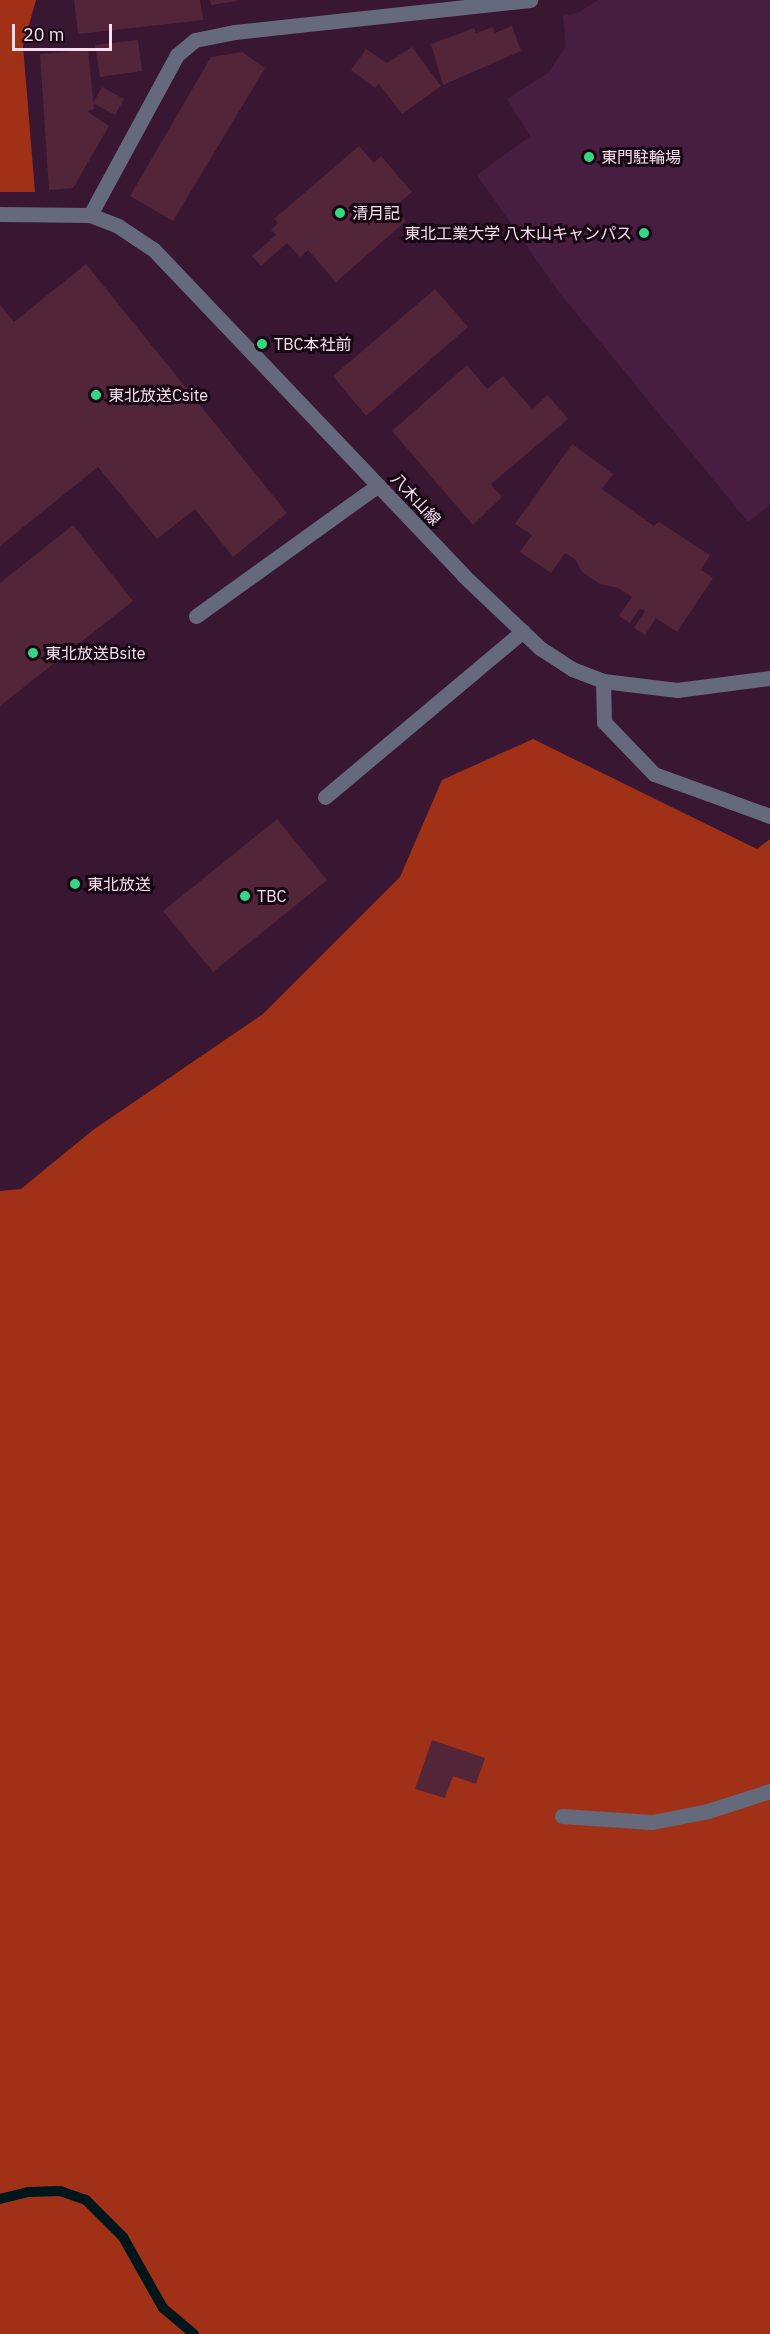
<!DOCTYPE html>
<meta charset="utf-8">
<style>
body{margin:0}
#map{position:relative;width:770px;height:2334px;overflow:hidden;background:#391632;font-family:"IBM Plex Sans","Noto Sans JP",sans-serif}
div>[style]{position:absolute}
.built>*{inset:0;background:#471e40}
.forest>*{inset:0;background:#a13116}
.stream>*{height:10px;margin:-5px;padding:0 5px;transform-origin:5px;border-radius:5px;background:#01161b}
.building>*{inset:0;background:#522638}
.minor>*{height:15px;margin:-7.5px;padding:0 7.5px;transform-origin:7.5px;border-radius:7.5px;background:#64697c}
.dots>*{width:16px;height:16px;translate:-50% -50%;box-sizing:border-box;border:3px solid #170814;border-radius:50%}
span{translate:-50% -50%;white-space:nowrap;text-align:center;line-height:1.15;-webkit-text-stroke:6px #170814;paint-order:stroke}
.poi-label{font-size:16px;color:#f7dff1}
.left{translate:0 -50%;text-align:left}
.right{translate:-100% -50%;text-align:right}
.street-label{font-size:16px;color:#f7dff1}
.scale{position:absolute;left:12px;top:24px;width:100px;height:27px;box-sizing:border-box;border:3px solid #f7dff1;border-top:0;padding-left:8px;font-size:18px;line-height:21px;white-space:nowrap;color:#f7dff1;-webkit-text-stroke:4px #170814;paint-order:stroke}
</style>
<div id="map">
<div class="built">
<div style="clip-path:polygon(598px 0,770px 0,770px 505px,748px 522px,559px 292px,477px 175px,530px 136px,507px 99px,548px 73px,566px 46px,563px 16px,578px 13px)"></div>
</div>
<div class="forest">
<div style="clip-path:polygon(0 0,36px 0,23px 46px,35px 192px,0 192px)"></div>
<div style="clip-path:polygon(533px 739px,757px 849px,770px 839px,770px 2334px,0 2334px,0 1191px,21px 1189px,93px 1130px,263px 1014px,400px 877px,442px 780px)"></div>
</div>
<div class="stream">
<div style="left:0;top:2199px;width:29px;rotate:-14deg"></div>
<div style="left:28px;top:2192px;width:32px;rotate:-2deg"></div>
<div style="left:60px;top:2191px;width:28px;rotate:19deg"></div>
<div style="left:86px;top:2200px;width:52px;rotate:45deg"></div>
<div style="left:123px;top:2237px;width:81px;rotate:60.6deg"></div>
<div style="left:163px;top:2308px;width:40px;rotate:40deg"></div>
</div>
<div class="building">
<div style="clip-path:polygon(74px 0,200px 0,203px 20px,78px 34px)"></div>
<div style="clip-path:polygon(210px 0,237px 0,237px 1px,211px 5px)"></div>
<div style="clip-path:polygon(512px 26px,521px 51px,443px 85px,431px 44px,474px 28px,476px 33px,493px 27px,495px 33px)"></div>
<div style="clip-path:polygon(138px 40px,142px 71px,100px 77px,95px 45px)"></div>
<div style="clip-path:polygon(412px 47px,441px 86px,402px 114px,379px 84px,375px 88px,351px 70px,366px 49px,387px 63px)"></div>
<div style="clip-path:polygon(88px 50px,94px 109px,87px 111px,109px 126px,73px 188px,49px 190px,40px 54px)"></div>
<div style="clip-path:polygon(242px 52px,265px 68px,173px 221px,130px 196px,211px 57px)"></div>
<div style="clip-path:polygon(102px 87px,124px 99px,115px 115px,93px 103px)"></div>
<div style="clip-path:polygon(359px 146px,374px 163px,381px 156px,412px 192px,394px 207px,406px 221px,336px 282px,308px 250px,300px 257px,287px 243px,261px 266px,252px 256px,276px 235px,271px 230px,278px 223px,274px 219px)"></div>
<div style="clip-path:polygon(86px 264px,287px 513px,233px 557px,195px 509px,157px 539px,98px 467px,0 546px,0 305px,14px 322px)"></div>
<div style="clip-path:polygon(435px 289px,468px 327px,366px 416px,333px 376px)"></div>
<div style="clip-path:polygon(467px 365px,487px 389px,503px 376px,532px 409px,548px 395px,568px 419px,491px 484px,502px 497px,473px 525px,392px 431px)"></div>
<div style="clip-path:polygon(572px 444px,613px 474px,602px 489px,654px 526px,659px 522px,710px 555px,701px 570px,713px 578px,677px 632px,656px 618px,645px 635px,634px 628px,645px 611px,640px 608px,630px 623px,619px 616px,632px 597px,618px 588px,600px 584px,582px 572px,575px 559px,565px 553px,551px 573px,520px 552px,532px 535px,515px 524px)"></div>
<div style="clip-path:polygon(73px 525px,133px 601px,0 706px,0 583px)"></div>
<div style="clip-path:polygon(277px 819px,327px 880px,213px 972px,163px 911px)"></div>
<div style="clip-path:polygon(432px 1740px,485px 1758px,476px 1784px,453px 1776px,445px 1798px,415px 1789px)"></div>
</div>
<div class="minor">
<div style="left:0;top:214px;width:90px;rotate:0.6deg"></div>
<div style="left:90px;top:215px;width:30px;rotate:21deg"></div>
<div style="left:118px;top:226px;width:43px;rotate:33.7deg"></div>
<div style="left:154px;top:250px;width:448px;rotate:46.4deg"></div>
<div style="left:463px;top:575px;width:106px;rotate:43.5deg"></div>
<div style="left:540px;top:648px;width:38px;rotate:33deg"></div>
<div style="left:572px;top:669px;width:33px;rotate:21deg"></div>
<div style="left:603px;top:681px;width:75px;rotate:6.9deg"></div>
<div style="left:677px;top:690px;width:94px;rotate:-7.4deg"></div>
<div style="left:90px;top:215px;width:182px;rotate:-61.5deg"></div>
<div style="left:177px;top:55px;width:23px;rotate:-40deg"></div>
<div style="left:195px;top:40px;width:41px;rotate:-11.3deg"></div>
<div style="left:235px;top:32px;width:297px;rotate:-6.2deg"></div>
<div style="left:196px;top:616px;width:224px;rotate:-35.7deg"></div>
<div style="left:603px;top:681px;width:41px;rotate:88.6deg"></div>
<div style="left:604px;top:722px;width:72px;rotate:46.1deg"></div>
<div style="left:654px;top:774px;width:123px;rotate:19.9deg"></div>
<div style="left:325px;top:797px;width:258px;rotate:-40deg"></div>
<div style="left:562px;top:1816px;width:90px;rotate:3.8deg"></div>
<div style="left:652px;top:1822px;width:57px;rotate:-11.1deg"></div>
<div style="left:708px;top:1811px;width:65px;rotate:-17.9deg"></div>
</div>
<div class="dots">
<div style="left:589px;top:157px;background:#33d882"></div>
<div style="left:340px;top:213px;background:#33d882"></div>
<div style="left:644px;top:233px;background:#33d882"></div>
<div style="left:262px;top:344px;background:#33d882"></div>
<div style="left:96px;top:395px;background:#33d882"></div>
<div style="left:33px;top:653px;background:#33d882"></div>
<div style="left:75px;top:884px;background:#33d882"></div>
<div style="left:245px;top:896px;background:#33d882"></div>
</div>
<div class="poi-label">
<span class="left" style="left:601px;top:157px">東門駐輪場</span>
<span class="left" style="left:352px;top:213px">清月記</span>
<span class="right" style="left:632px;top:233px">東北工業大学 八木山キャンパス</span>
<span class="left" style="left:274px;top:344px">TBC本社前</span>
<span class="left" style="left:108px;top:395px">東北放送Csite</span>
<span class="left" style="left:45px;top:653px">東北放送Bsite</span>
<span class="left" style="left:87px;top:884px">東北放送</span>
<span class="left" style="left:257px;top:896px">TBC</span>
</div>
<div class="street-label">
<span style="left:416px;top:499px;rotate:47deg">八木山線</span>
</div>
<div class="scale">20 m</div>
</div>
